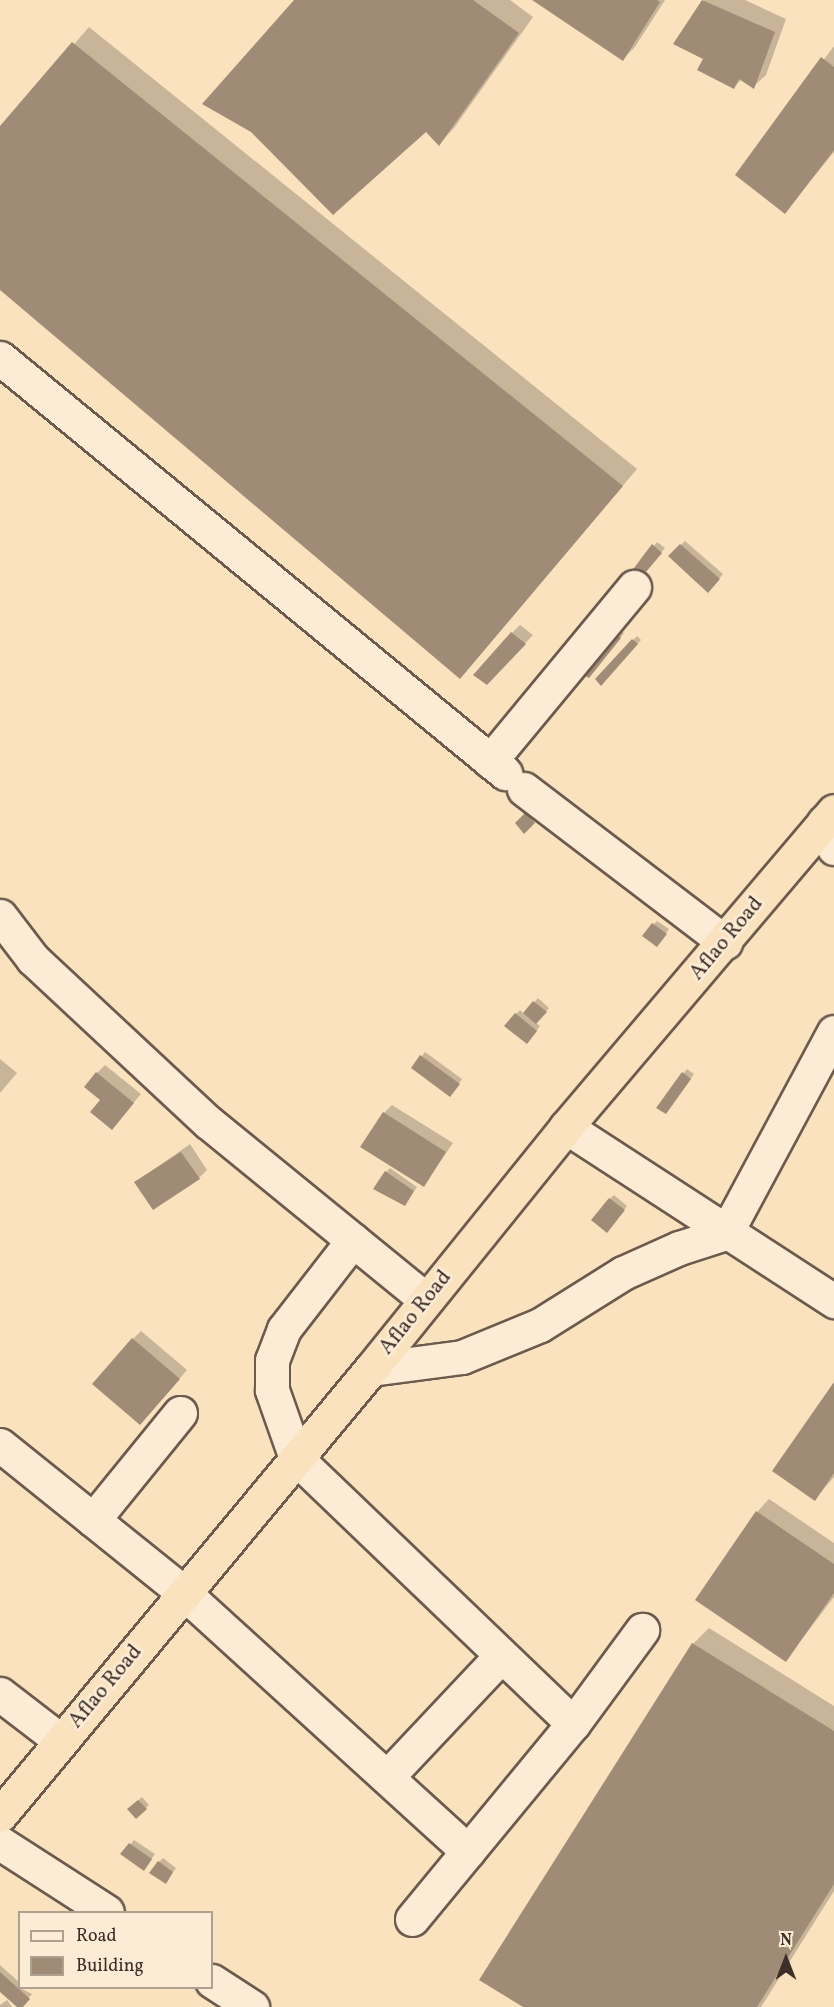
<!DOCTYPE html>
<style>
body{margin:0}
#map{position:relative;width:834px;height:2007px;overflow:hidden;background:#fbe2bf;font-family:Vollkorn,serif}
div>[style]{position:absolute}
.shadow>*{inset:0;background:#0003}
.building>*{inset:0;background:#a08c76}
.roads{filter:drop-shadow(2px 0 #6c5b4d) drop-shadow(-2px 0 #6c5b4d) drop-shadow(0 2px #6c5b4d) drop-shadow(0 -2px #6c5b4d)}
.minor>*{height:33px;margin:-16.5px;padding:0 16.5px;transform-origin:16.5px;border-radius:16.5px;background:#fcecd5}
.highway>*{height:33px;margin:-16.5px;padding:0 16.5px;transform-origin:16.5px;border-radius:16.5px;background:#fbe2bf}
span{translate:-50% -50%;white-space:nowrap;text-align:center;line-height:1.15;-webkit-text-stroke:5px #fcecd5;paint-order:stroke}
.street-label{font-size:21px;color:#3d2e27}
.legend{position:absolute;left:18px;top:1911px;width:195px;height:78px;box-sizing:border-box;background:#fcecd5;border:2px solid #b0a08f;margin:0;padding:8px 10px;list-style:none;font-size:18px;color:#3d2e27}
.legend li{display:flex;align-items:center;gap:12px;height:30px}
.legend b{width:30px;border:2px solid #b0a08f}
.north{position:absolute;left:756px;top:1929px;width:60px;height:60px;-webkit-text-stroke:4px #fcecd5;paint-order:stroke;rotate:0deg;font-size:16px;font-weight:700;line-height:24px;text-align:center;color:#3d2e27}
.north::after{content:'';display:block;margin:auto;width:21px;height:27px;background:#3d2e27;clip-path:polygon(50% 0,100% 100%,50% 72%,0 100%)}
</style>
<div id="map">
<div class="shadow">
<div style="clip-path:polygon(296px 0,510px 0,533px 17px,454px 128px,439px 144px,426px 130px,252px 131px)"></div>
<div style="clip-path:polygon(534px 0,665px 0,635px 47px,623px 59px)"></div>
<div style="clip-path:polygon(704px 0,745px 0,786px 19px,766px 75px,753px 87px,742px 79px,733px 88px,705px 58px,675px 43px)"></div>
<div style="clip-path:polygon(89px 27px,637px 469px,460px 677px,0 288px,0 129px)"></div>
<div style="clip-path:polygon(834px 46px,834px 152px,785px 212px,737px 175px)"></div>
<div style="clip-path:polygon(685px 541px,723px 574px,712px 587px,670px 556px)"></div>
<div style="clip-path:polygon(657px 542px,665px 548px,644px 573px,633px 572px)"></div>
<div style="clip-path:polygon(520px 625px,533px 635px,487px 683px,512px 633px)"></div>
<div style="clip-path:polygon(618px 629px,624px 633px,593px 673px)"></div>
<div style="clip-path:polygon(637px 636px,641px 640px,605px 680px,597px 679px)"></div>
<div style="clip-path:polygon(516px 763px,533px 777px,524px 788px)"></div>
<div style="clip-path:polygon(530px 810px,538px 819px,525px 832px,517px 823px)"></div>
<div style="clip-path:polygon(657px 921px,669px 929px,661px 941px,654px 924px)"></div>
<div style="clip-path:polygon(538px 998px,549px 1008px,536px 1023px,540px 1026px,531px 1038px,516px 1014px,520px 1010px,524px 1014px)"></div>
<div style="clip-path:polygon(425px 1052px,462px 1079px,454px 1091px,413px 1068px)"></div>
<div style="clip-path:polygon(0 1059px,17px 1073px,0 1093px)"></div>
<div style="clip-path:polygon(105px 1065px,141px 1094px,112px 1128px,97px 1073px)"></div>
<div style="clip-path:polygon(687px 1069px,694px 1074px,669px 1108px,658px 1107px)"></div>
<div style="clip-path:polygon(392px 1105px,453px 1143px,424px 1185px,384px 1113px)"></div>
<div style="clip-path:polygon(190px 1144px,207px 1170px,199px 1178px,136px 1182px)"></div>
<div style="clip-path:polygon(390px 1168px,417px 1187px,408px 1200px,386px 1172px)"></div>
<div style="clip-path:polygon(614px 1195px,627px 1206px,610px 1227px,610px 1199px)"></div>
<div style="clip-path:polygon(141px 1331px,187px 1370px,148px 1415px,133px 1339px)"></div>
<div style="clip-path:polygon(834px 1384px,834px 1477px,815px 1499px)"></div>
<div style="clip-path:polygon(769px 1499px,834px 1543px,834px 1597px,786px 1660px,757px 1512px)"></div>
<div style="clip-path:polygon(709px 1628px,834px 1706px,834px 1891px,761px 2007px,525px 2007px,693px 1644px)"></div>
<div style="clip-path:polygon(142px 1797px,149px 1805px,136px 1817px,129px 1809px)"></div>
<div style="clip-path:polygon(134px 1840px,155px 1854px,147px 1865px,123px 1854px)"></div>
<div style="clip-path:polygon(163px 1858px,176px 1868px,169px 1878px,159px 1862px)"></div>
<div style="clip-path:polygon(0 1965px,20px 1983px,20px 1988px,32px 1994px,21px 2007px,0 1990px)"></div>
<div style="clip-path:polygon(7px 2000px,12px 2007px,0 2007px,0 2005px)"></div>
</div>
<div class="building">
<div style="clip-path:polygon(294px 0,473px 0,519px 33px,439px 146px,426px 132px,333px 215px,251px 132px,202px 104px)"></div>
<div style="clip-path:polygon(532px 0,657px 0,660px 2px,623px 61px)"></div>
<div style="clip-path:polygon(702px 0,775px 32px,754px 89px,739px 79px,734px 89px,697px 70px,703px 59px,673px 44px)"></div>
<div style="clip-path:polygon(72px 42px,623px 486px,460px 679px,0 290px,0 126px)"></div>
<div style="clip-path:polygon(821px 57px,834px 67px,834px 150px,785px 214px,735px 175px)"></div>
<div style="clip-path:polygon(652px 544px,662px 553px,640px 579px,631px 572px)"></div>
<div style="clip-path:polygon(680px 544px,720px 579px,708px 593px,668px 556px)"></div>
<div style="clip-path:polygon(613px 631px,621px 638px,589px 678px,579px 673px)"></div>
<div style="clip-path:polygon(511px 632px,526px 644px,487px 685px,473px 675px)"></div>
<div style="clip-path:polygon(632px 639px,638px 644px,601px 686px,595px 679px)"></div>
<div style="clip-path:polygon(525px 813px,535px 823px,524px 834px,515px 823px)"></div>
<div style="clip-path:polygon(652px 923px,667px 934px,657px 947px,642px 936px)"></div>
<div style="clip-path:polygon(533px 1001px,547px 1012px,536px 1024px,523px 1013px)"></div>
<div style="clip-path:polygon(515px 1013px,537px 1031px,527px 1044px,504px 1026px)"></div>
<div style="clip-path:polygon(420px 1055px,460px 1084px,450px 1097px,411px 1068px)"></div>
<div style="clip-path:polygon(96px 1072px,134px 1103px,112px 1130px,90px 1112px,100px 1100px,84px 1087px)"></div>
<div style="clip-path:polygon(682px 1072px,691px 1079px,666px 1114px,656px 1108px)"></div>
<div style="clip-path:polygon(383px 1112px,446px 1152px,424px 1187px,360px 1147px)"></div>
<div style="clip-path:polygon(181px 1152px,200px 1179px,153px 1210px,134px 1182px)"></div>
<div style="clip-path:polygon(385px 1171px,414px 1191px,405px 1206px,373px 1189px)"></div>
<div style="clip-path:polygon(609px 1198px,625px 1210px,607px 1233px,591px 1220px)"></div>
<div style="clip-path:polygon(132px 1338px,180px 1379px,140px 1425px,92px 1384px)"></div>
<div style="clip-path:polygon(834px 1382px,834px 1473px,815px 1501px,772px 1471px)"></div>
<div style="clip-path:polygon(756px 1511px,834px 1564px,834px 1593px,786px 1662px,695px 1600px)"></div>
<div style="clip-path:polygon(692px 1643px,834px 1731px,834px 1884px,757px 2007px,523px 2007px,479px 1980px)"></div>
<div style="clip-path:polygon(138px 1800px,147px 1809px,136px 1819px,127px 1809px)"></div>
<div style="clip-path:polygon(129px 1843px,152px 1859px,144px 1871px,120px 1854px)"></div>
<div style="clip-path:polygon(158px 1861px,173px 1872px,166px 1884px,149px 1873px)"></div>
<div style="clip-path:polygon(0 1972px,30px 1999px,23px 2007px,17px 2007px,0 1992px)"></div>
</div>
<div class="roads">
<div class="minor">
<div style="left:0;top:358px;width:654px;rotate:39.41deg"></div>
<div style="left:490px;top:761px;width:226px;rotate:-50.4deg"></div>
<div style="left:524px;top:789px;width:253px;rotate:37.3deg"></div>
<div style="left:824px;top:822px;width:28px;rotate:69deg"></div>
<div style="left:0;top:916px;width:54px;rotate:52.5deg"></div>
<div style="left:33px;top:959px;width:239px;rotate:43deg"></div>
<div style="left:208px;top:1122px;width:281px;rotate:39.2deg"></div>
<div style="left:566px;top:1127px;width:320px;rotate:33deg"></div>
<div style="left:353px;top:1240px;width:113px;rotate:127.8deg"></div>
<div style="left:284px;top:1329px;width:33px;rotate:111deg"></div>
<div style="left:272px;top:1360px;width:30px;rotate:90deg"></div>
<div style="left:272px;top:1390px;width:72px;rotate:70.6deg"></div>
<div style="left:296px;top:1458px;width:384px;rotate:43.8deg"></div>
<div style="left:371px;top:1369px;width:92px;rotate:-7.5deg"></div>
<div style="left:462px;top:1357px;width:84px;rotate:-22.3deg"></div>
<div style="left:540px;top:1325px;width:98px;rotate:-32.1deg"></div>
<div style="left:623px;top:1273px;width:61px;rotate:-24.1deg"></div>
<div style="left:679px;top:1248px;width:49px;rotate:-17.7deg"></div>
<div style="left:726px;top:1233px;width:228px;rotate:-61.8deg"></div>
<div style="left:0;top:1445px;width:236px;rotate:38.8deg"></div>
<div style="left:184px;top:1593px;width:384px;rotate:42.3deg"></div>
<div style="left:93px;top:1520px;width:138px;rotate:-50.9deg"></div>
<div style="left:0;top:1694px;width:77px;rotate:37.6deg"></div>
<div style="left:387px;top:1777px;width:166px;rotate:-46.7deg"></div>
<div style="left:0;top:1843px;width:127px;rotate:32.8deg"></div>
<div style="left:412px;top:1919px;width:253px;rotate:-50.5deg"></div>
<div style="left:573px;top:1724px;width:117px;rotate:-53.7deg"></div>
<div style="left:212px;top:1981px;width:48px;rotate:33deg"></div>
</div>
<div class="highway">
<div style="left:0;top:1815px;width:580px;rotate:-50.25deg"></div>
<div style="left:371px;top:1369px;width:311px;rotate:-51.1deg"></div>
<div style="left:566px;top:1127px;width:414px;rotate:-49.7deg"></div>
</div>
</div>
<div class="street-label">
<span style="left:727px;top:939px;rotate:-50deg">Aflao Road</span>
<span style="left:416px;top:1313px;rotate:-51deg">Aflao Road</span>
<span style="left:106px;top:1687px;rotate:-50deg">Aflao Road</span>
</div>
<ul class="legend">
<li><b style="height:8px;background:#fcecd5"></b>Road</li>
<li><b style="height:16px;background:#a08c76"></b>Building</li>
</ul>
<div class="north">N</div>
</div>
